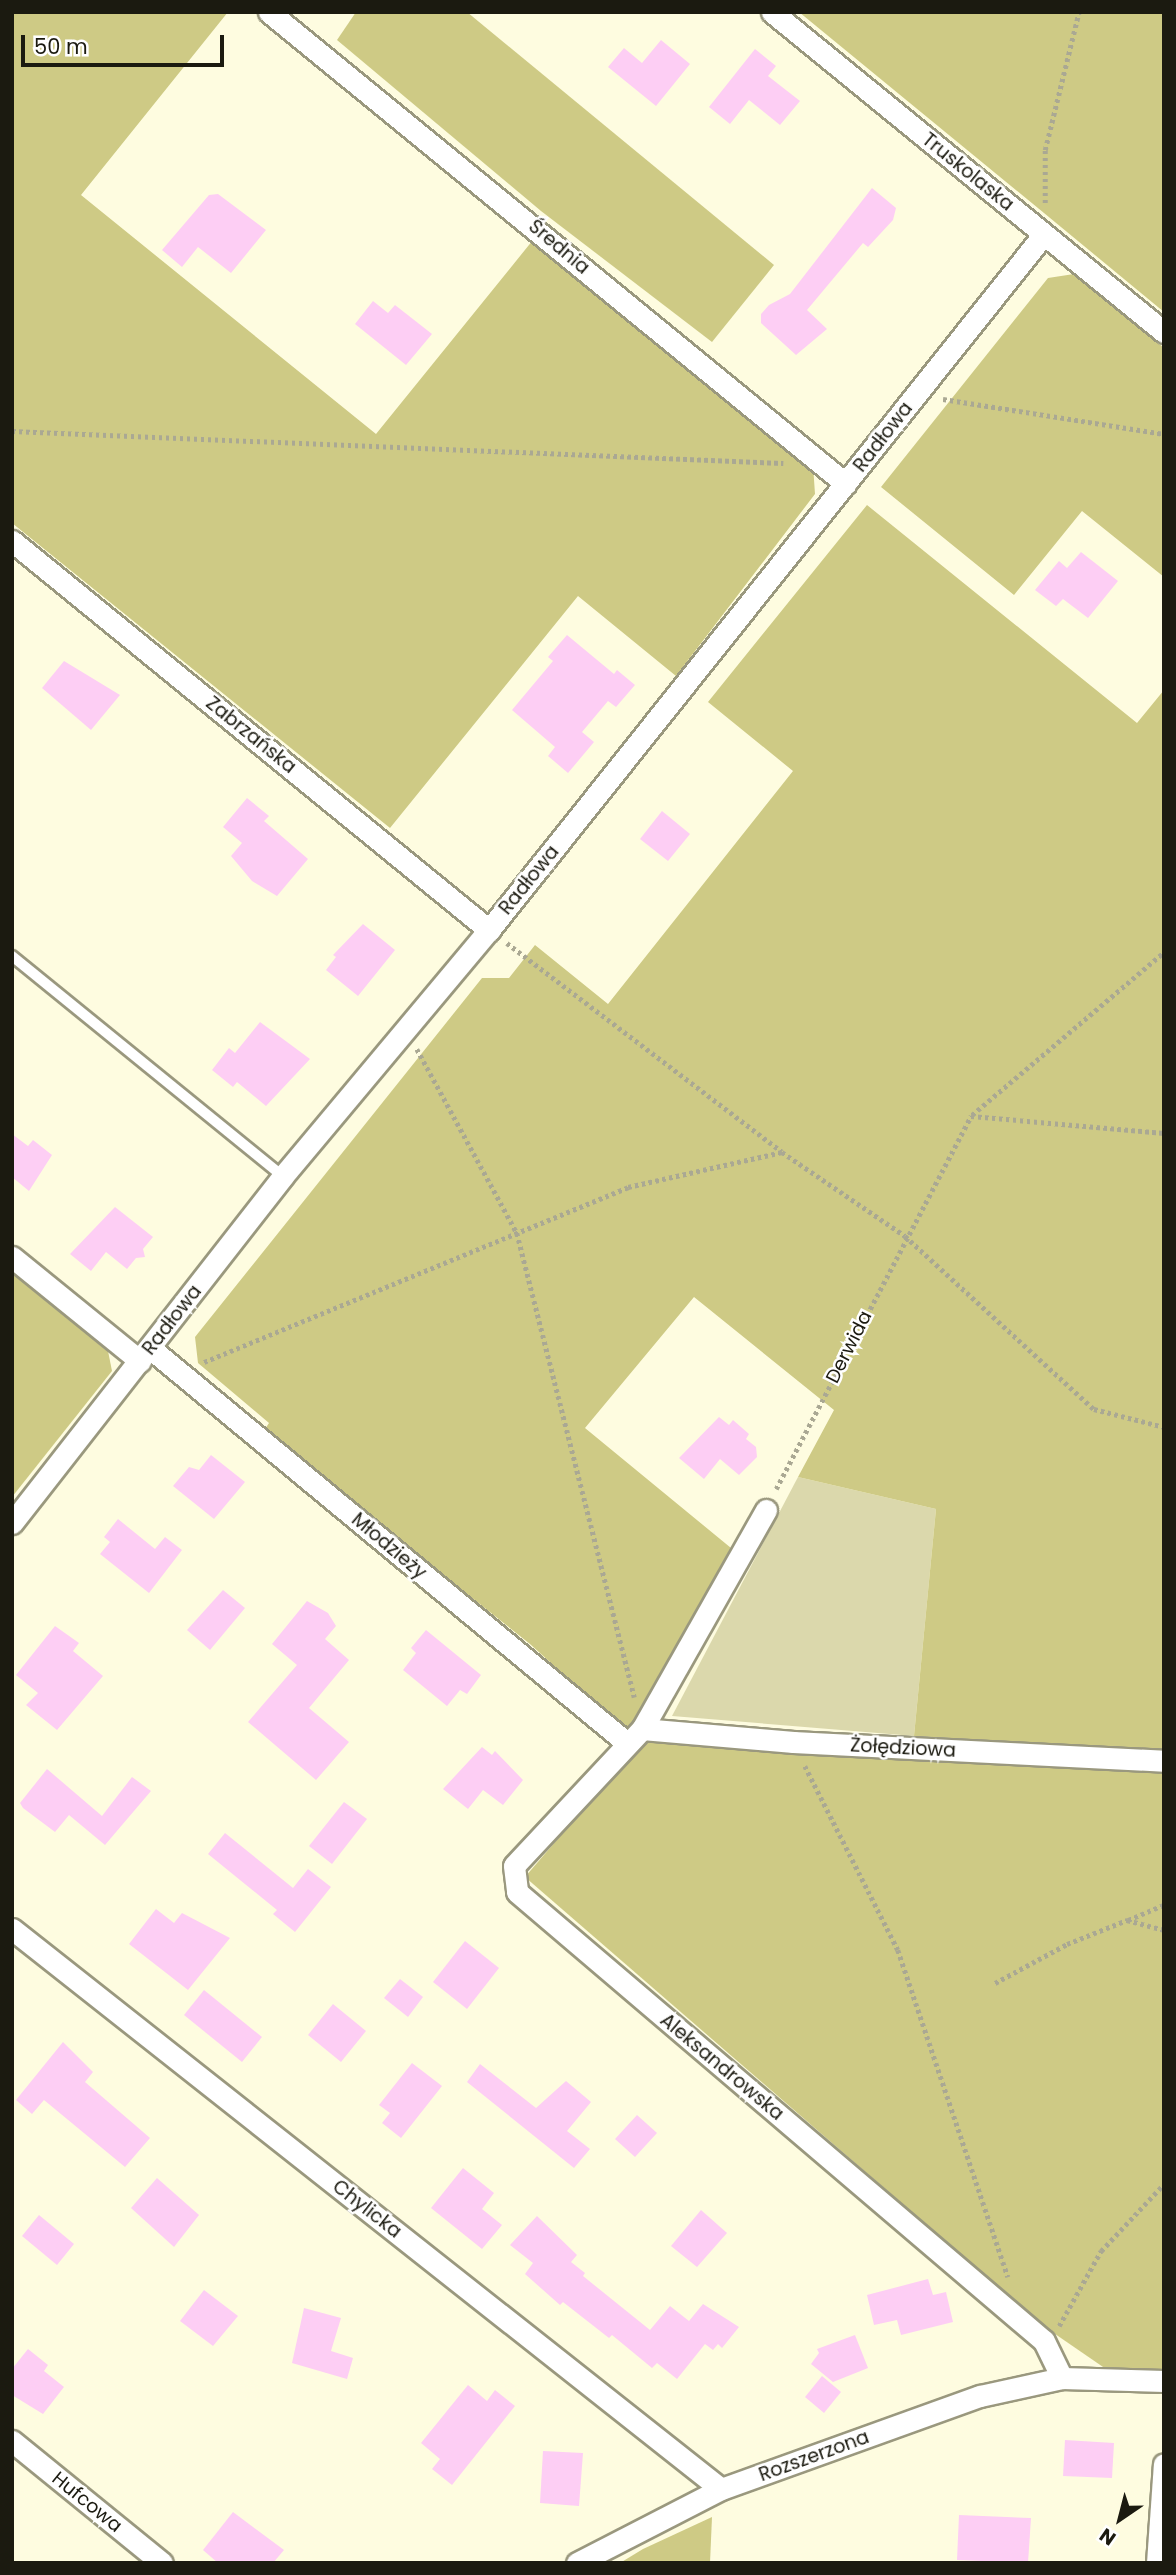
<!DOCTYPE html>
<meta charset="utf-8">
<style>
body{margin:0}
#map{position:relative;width:1176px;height:2575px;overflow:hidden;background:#fefce0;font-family:Poppins,sans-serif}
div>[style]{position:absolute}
.green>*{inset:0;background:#dbd8ac}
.forest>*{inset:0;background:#ceca85}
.building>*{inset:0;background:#fdcef4}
.path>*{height:4.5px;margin-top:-2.25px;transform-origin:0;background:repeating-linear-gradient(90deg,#aaa893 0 3.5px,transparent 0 7px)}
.roads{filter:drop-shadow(2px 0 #9a987e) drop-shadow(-2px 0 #9a987e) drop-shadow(0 2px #9a987e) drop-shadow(0 -2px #9a987e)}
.lane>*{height:10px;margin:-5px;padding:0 5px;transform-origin:5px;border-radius:5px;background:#fff}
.street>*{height:21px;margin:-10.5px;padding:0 10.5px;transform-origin:10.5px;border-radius:10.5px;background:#fff}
span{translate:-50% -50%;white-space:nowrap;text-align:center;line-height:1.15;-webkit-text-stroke:5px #fff;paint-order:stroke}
.street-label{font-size:19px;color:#1b1a10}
.frame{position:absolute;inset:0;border:14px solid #1b1a10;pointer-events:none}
.north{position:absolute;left:1085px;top:2484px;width:70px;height:70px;-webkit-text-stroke:5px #fff;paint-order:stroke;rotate:215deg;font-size:19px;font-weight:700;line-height:28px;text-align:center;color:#1b1a10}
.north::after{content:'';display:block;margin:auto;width:24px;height:32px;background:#1b1a10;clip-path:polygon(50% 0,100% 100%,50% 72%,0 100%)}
.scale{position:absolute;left:21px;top:35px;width:203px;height:32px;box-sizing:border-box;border:4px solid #1b1a10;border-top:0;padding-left:9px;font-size:21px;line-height:24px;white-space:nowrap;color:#1b1a10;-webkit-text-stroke:5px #fff;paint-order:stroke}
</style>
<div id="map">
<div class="green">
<div style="clip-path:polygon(798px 1477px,936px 1509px,914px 1736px,672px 1716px)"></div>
</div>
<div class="forest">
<div style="clip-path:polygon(12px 12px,228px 12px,81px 195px,376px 434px,533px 240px,813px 465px,815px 494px,676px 676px,578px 596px,390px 828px,12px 523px)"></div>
<div style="clip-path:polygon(356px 12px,467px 12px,774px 265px,712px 342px,541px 211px,337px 40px)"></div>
<div style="clip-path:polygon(799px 12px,1164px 12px,1164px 312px,1044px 213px)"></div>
<div style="clip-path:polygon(1074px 274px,1164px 348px,1164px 577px,1082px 511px,1014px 595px,881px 487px,1048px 278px)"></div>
<div style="clip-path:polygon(867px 505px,1137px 723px,1164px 690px,1164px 1750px,914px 1736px,936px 1509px,798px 1477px,834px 1410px,694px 1297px,585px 1428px,731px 1548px,628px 1733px,530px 1644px,263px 1432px,269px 1423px,198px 1363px,195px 1337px,482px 978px,509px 978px,535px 945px,608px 1004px,793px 771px,708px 702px)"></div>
<div style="clip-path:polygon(12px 1268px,107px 1346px,112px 1371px,12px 1497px)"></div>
<div style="clip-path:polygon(641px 1742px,1164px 1771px,1164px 2373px,1106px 2369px,1042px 2325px,525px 1877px)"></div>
<div style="clip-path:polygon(712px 2517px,710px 2563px,620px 2563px,643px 2549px)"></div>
</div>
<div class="building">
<div style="clip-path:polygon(661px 40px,690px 64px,656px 106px,608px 67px,624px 48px,642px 63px)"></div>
<div style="clip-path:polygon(755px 49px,776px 66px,768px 76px,800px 101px,780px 125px,749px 100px,730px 124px,709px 107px)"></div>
<div style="clip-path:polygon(872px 188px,896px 208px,893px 220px,868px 247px,863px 243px,807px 310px,827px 329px,796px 355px,761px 323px,761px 314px,769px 305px,790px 294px)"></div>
<div style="clip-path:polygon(218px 194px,266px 230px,231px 273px,198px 247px,182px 267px,162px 250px,209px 195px)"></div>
<div style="clip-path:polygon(373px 301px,388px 313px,395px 305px,432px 334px,406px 365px,355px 324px)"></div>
<div style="clip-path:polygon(1081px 552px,1118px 581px,1088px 618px,1063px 599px,1056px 606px,1035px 590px,1059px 561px,1067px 568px)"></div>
<div style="clip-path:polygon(567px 635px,614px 674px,617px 670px,635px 685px,616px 707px,608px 701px,582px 732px,594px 742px,568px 773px,548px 756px,555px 747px,512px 710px,553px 661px,548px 657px)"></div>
<div style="clip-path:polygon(64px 661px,120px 695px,91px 730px,42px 688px)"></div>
<div style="clip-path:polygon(247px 798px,269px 816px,264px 821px,308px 859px,277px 896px,252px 881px,231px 856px,242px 843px,223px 827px)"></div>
<div style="clip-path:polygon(662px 811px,690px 834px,668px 861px,640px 839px)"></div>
<div style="clip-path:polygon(363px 924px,395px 950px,358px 996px,326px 970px,336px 957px,333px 955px)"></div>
<div style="clip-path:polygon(260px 1022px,310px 1059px,266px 1106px,237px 1082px,233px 1087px,212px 1070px,229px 1048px,235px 1053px)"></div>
<div style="clip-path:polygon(12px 1134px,28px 1146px,33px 1140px,52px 1155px,29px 1191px,12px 1177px)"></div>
<div style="clip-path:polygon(115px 1207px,153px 1237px,143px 1249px,145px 1257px,136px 1258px,127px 1269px,106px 1252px,91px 1271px,70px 1254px)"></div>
<div style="clip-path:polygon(719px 1417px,729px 1425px,733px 1420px,749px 1434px,746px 1439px,756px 1447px,757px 1457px,739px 1475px,720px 1459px,704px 1479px,679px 1458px)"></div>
<div style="clip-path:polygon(211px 1455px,245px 1482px,214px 1519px,173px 1486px,189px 1467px,199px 1470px)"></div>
<div style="clip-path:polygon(118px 1519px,155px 1549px,165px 1537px,182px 1550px,149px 1593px,100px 1554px,110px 1542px,104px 1537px)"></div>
<div style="clip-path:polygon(223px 1590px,245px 1608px,210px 1650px,187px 1630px)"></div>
<div style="clip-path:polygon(307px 1601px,328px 1613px,336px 1626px,325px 1639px,349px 1660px,309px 1708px,349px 1742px,316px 1780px,248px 1722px,297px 1665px,272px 1644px)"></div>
<div style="clip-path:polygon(55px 1626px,79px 1643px,73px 1651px,103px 1676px,57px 1730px,26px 1705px,38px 1693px,16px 1675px)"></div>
<div style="clip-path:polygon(426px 1630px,481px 1675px,467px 1694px,460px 1690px,447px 1706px,403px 1670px,416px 1653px,411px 1648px)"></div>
<div style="clip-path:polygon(482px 1747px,492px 1755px,495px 1751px,523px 1780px,503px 1805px,483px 1790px,468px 1809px,443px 1789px)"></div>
<div style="clip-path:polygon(47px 1769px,102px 1816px,132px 1777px,151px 1791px,105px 1845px,69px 1815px,55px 1832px,23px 1808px,20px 1803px)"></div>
<div style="clip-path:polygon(344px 1802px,367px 1819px,332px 1864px,309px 1846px)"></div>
<div style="clip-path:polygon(225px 1833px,293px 1888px,308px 1869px,331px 1887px,295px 1932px,273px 1914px,277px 1910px,208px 1854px)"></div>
<div style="clip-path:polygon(156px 1909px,174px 1923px,182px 1913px,230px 1938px,188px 1990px,129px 1944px)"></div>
<div style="clip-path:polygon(465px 1941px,499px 1968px,467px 2009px,433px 1982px)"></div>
<div style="clip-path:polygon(400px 1979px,423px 1997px,408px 2017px,384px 1998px)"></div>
<div style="clip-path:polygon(204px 1990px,262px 2037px,242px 2062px,184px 2015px)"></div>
<div style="clip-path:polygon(333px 2004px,366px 2031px,341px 2062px,308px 2035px)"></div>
<div style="clip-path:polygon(63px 2042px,93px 2072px,85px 2082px,150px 2138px,125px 2167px,44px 2100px,32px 2114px,16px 2100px)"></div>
<div style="clip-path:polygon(412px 2063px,442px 2086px,401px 2138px,382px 2123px,390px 2113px,379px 2105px)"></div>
<div style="clip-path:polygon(480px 2064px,536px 2108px,566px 2081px,591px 2102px,567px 2131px,590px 2149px,574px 2168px,467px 2082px)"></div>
<div style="clip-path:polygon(637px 2115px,657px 2133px,635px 2157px,615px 2139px)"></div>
<div style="clip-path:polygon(463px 2168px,494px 2193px,482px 2209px,502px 2225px,482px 2249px,431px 2208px)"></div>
<div style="clip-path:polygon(157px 2178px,199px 2215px,174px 2247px,131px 2208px)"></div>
<div style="clip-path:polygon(701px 2210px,727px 2233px,697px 2267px,671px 2246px)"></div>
<div style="clip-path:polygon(39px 2215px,74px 2244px,57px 2265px,22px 2236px)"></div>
<div style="clip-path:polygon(537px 2216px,577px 2255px,571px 2262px,585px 2273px,583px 2276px,650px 2330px,670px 2306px,689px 2321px,703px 2304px,739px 2327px,722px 2348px,718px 2344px,713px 2350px,705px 2344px,677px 2379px,657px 2363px,652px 2368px,612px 2335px,609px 2338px,563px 2302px,560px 2305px,525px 2274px,533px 2263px,510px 2245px)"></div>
<div style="clip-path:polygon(928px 2279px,933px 2295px,946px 2292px,953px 2322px,901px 2335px,897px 2320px,874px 2325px,867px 2295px)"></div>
<div style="clip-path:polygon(204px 2290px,238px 2316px,213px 2346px,180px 2321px)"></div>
<div style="clip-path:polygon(304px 2308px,341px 2318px,331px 2351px,353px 2358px,347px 2379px,292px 2363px)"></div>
<div style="clip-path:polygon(855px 2335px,868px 2368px,833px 2382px,811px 2364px,819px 2353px,817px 2349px)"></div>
<div style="clip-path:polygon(28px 2349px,48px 2365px,44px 2371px,64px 2387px,43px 2414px,12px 2395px,12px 2369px)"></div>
<div style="clip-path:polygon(822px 2376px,841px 2392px,824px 2413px,805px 2397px)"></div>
<div style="clip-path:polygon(468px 2385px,487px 2401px,495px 2390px,515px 2406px,452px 2485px,432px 2469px,440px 2459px,421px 2443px)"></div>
<div style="clip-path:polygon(1065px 2440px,1114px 2443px,1112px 2478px,1063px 2476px)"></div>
<div style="clip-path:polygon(543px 2451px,583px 2453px,579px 2506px,540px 2503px)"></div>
<div style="clip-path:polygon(233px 2512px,284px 2550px,273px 2563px,218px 2563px,203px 2550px)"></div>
<div style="clip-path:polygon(959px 2515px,1031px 2518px,1028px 2563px,957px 2560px)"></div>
</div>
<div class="path">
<div style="left:1045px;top:203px;width:53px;rotate:-90deg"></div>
<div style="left:1045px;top:150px;width:142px;rotate:-76.2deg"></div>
<div style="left:943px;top:399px;width:224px;rotate:9deg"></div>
<div style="left:12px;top:431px;width:772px;rotate:2.38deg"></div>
<div style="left:507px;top:943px;width:345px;rotate:37.2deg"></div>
<div style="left:782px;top:1152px;width:149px;rotate:34.3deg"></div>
<div style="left:905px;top:1236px;width:256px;rotate:42.5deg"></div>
<div style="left:1094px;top:1409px;width:72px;rotate:14.4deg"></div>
<div style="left:417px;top:1049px;width:209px;rotate:61.5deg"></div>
<div style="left:517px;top:1233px;width:479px;rotate:75.8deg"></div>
<div style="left:972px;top:1115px;width:252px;rotate:-40.3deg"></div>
<div style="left:204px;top:1362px;width:459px;rotate:-22.4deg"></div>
<div style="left:628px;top:1187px;width:158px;rotate:-12.8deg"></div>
<div style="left:776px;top:1489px;width:421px;rotate:-62.4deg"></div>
<div style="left:971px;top:1116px;width:194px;rotate:5deg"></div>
<div style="left:805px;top:1766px;width:206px;rotate:63.2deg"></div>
<div style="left:898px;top:1950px;width:345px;rotate:71.4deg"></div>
<div style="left:1128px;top:1920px;width:39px;rotate:-23deg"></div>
<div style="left:995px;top:1983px;width:82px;rotate:-28.4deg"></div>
<div style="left:1067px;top:1944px;width:65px;rotate:-21.8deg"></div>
<div style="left:1127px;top:1920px;width:38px;rotate:15deg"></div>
<div style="left:1059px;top:2326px;width:86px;rotate:-60.8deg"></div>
<div style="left:1101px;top:2251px;width:92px;rotate:-46.8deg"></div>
</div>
<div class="roads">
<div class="lane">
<div style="left:12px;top:956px;width:349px;rotate:39.1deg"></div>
</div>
<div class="street">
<div style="left:269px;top:12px;width:745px;rotate:39.28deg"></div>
<div style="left:772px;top:12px;width:506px;rotate:39.23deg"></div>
<div style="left:12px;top:541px;width:616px;rotate:39.2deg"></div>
<div style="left:12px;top:1257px;width:165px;rotate:39.1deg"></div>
<div style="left:150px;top:1348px;width:619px;rotate:39.63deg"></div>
<div style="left:766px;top:1510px;width:252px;rotate:119.5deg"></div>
<div style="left:642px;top:1729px;width:187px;rotate:133.1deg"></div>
<div style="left:514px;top:1866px;width:26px;rotate:83deg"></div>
<div style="left:517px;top:1892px;width:692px;rotate:40.43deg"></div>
<div style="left:1044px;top:2341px;width:41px;rotate:64.1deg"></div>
<div style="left:12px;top:1523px;width:440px;rotate:-52deg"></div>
<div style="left:283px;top:1176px;width:321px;rotate:-50.1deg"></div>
<div style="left:489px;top:930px;width:890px;rotate:-51.43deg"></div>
<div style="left:642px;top:1729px;width:152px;rotate:4.9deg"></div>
<div style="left:793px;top:1742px;width:371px;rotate:2.9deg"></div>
<div style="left:12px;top:1929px;width:903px;rotate:38.3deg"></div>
<div style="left:12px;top:2441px;width:193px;rotate:39.1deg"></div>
<div style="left:577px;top:2563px;width:162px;rotate:-27.2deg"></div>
<div style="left:721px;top:2489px;width:275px;rotate:-19.8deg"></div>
<div style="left:980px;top:2396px;width:84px;rotate:-12.4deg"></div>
<div style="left:1062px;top:2378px;width:102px;rotate:1.7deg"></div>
<div style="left:1157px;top:2563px;width:99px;rotate:-86deg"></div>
</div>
</div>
<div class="street-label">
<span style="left:968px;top:172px;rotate:39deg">Truskolaska</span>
<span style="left:559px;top:247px;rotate:40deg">Średnia</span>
<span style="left:883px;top:437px;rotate:-52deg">Radłowa</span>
<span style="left:251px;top:735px;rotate:39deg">Zabrzańska</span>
<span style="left:529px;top:880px;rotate:-51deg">Radłowa</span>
<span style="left:172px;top:1320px;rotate:-52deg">Radłowa</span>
<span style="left:849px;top:1347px;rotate:-63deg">Derwida</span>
<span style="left:389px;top:1546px;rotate:40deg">Młodzieży</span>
<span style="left:903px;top:1748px;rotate:3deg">Żołędziowa</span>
<span style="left:722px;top:2067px;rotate:40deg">Aleksandrowska</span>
<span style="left:367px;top:2209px;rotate:38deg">Chylicka</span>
<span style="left:814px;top:2456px;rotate:-20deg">Rozszerzona</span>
<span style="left:87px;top:2502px;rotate:39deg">Hufcowa</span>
</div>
<div class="frame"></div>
<div class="north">N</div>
<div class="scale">50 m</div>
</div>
